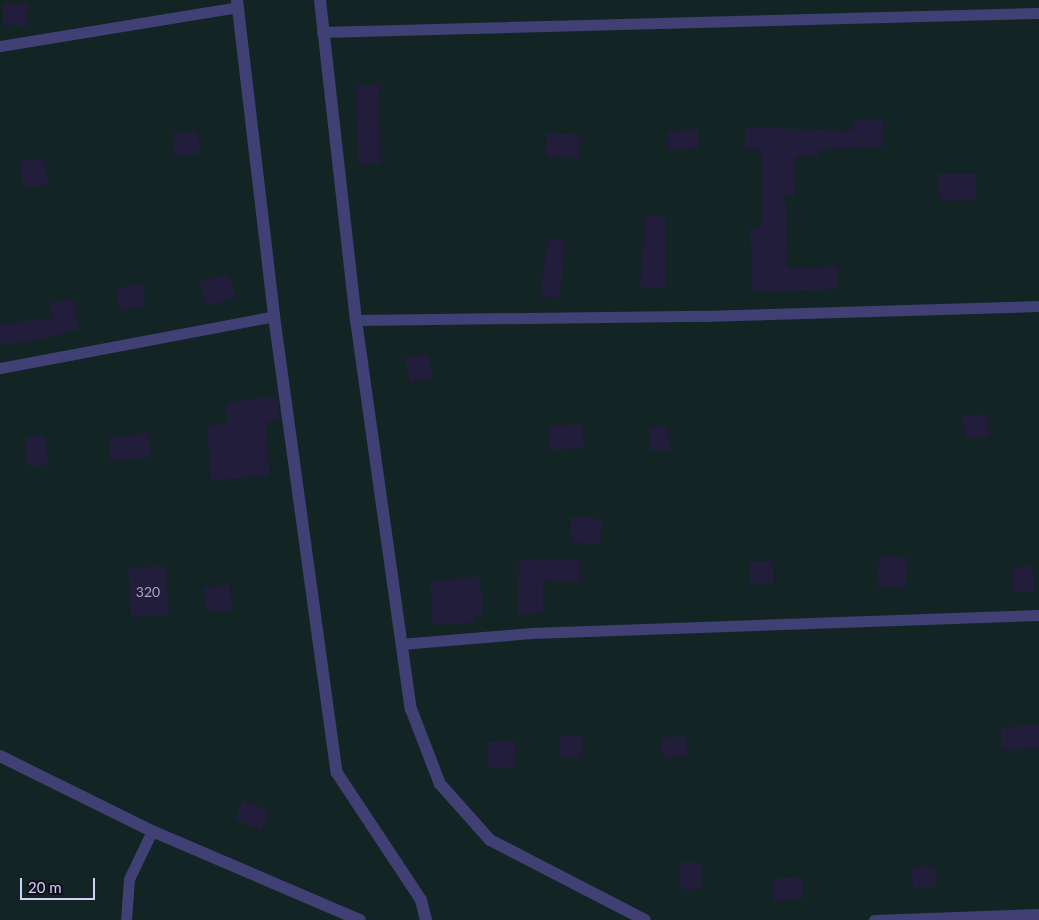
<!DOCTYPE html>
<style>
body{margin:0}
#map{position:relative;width:1039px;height:920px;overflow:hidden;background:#100e1c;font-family:Lato,sans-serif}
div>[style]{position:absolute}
.green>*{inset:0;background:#122524}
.building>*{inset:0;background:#221d3b}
.service>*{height:11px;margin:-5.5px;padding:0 5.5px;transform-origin:5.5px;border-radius:5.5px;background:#404075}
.minor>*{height:12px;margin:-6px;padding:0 6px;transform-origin:6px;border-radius:6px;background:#404075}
span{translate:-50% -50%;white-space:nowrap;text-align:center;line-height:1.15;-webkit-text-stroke:4.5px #100e1c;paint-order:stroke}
.number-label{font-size:14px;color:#a7a3c9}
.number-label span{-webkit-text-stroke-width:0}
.scale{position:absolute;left:20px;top:878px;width:75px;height:22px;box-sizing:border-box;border:2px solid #d3d0f8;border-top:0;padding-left:6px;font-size:15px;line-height:18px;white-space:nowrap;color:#d3d0f8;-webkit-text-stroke:4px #100e1c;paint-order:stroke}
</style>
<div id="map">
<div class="green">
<div style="clip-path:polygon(0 0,1039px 0,1039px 920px,0 920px)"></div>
</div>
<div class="building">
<div style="clip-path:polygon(3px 3px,28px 3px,28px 26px,3px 25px)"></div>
<div style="clip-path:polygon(379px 84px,381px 164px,359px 164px,355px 86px)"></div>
<div style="clip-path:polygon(883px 119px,884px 147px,819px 150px,818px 157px,796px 156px,795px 196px,785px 196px,788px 268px,837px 266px,838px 289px,753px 292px,750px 228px,761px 228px,762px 149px,745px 149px,745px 127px,852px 131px,851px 121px)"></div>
<div style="clip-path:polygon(698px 129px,699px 148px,668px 151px,667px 132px)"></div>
<div style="clip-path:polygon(197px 130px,200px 153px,175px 157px,172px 134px)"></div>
<div style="clip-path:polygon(547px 133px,581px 135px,580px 158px,546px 157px)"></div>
<div style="clip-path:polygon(43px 158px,48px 184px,24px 188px,19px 162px)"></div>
<div style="clip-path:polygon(938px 174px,976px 174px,976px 200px,939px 201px)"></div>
<div style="clip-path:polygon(645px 216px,665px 216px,665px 288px,640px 288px)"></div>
<div style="clip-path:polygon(548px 239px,566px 241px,559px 298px,540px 296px)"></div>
<div style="clip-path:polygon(229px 274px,236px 297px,205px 306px,199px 282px)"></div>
<div style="clip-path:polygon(143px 284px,146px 307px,120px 310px,116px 288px)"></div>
<div style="clip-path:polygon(73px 298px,80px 329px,29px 342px,0 344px,0 324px,53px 318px,49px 303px)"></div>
<div style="clip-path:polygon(428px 354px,433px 379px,410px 383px,405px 357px)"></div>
<div style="clip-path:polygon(277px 396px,280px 419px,266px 421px,270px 476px,211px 480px,207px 426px,227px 423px,226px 403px)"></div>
<div style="clip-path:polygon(988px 414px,989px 437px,964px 438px,962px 416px)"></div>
<div style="clip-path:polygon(582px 424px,584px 448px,550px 450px,548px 426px)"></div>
<div style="clip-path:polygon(668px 426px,670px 450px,651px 451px,649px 427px)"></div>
<div style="clip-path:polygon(149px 433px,151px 457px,110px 461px,109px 438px)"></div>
<div style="clip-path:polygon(45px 436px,48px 465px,27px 466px,25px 437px)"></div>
<div style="clip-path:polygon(571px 517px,602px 519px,600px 545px,570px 542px)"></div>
<div style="clip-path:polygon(880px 555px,908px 558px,905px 589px,876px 586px)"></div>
<div style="clip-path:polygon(519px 559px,581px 560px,580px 583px,543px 581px,543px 613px,518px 615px)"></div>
<div style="clip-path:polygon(749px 562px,773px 562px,773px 584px,750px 584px)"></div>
<div style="clip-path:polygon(165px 566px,169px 615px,131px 617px,128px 568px)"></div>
<div style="clip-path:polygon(1032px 566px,1035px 591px,1013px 593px,1011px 568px)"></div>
<div style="clip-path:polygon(480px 576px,483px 616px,475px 616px,475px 622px,433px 625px,430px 582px)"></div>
<div style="clip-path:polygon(229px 584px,233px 610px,207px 613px,203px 588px)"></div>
<div style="clip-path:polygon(1039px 726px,1039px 749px,1001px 750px,1001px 727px)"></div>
<div style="clip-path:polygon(560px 735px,583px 737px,581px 759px,559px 757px)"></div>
<div style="clip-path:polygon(686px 736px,688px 756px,663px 758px,661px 738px)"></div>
<div style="clip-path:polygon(515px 741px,516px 767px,488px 768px,487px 742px)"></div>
<div style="clip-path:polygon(243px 800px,270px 811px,261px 831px,235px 819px)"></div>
<div style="clip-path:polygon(680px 862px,702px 863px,702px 889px,679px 889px)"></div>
<div style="clip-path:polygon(935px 866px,936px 887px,913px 888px,912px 867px)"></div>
<div style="clip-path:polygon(802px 877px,803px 899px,773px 901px,772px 879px)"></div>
</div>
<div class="service">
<div style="left:322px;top:32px;width:717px;rotate:-1.52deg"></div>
<div style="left:0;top:46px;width:241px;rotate:-9.3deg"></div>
<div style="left:356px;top:320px;width:348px;rotate:-0.7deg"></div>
<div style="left:704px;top:316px;width:335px;rotate:-1.7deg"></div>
<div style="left:0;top:368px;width:279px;rotate:-10.7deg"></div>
<div style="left:401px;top:644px;width:131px;rotate:-4.8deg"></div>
<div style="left:532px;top:633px;width:507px;rotate:-2.03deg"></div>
<div style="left:126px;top:920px;width:41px;rotate:-85.8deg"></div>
<div style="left:129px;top:879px;width:53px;rotate:-64.4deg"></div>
<div style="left:874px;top:920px;width:165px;rotate:-2.1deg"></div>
</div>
<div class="minor">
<div style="left:237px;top:0;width:318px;rotate:83.3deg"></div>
<div style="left:274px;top:316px;width:461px;rotate:82.2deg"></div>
<div style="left:337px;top:773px;width:152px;rotate:56.5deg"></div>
<div style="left:421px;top:900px;width:21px;rotate:76deg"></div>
<div style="left:320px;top:0;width:322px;rotate:83.6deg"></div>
<div style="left:356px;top:320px;width:393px;rotate:82deg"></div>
<div style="left:411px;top:709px;width:80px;rotate:68.9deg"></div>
<div style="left:440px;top:784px;width:75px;rotate:48.2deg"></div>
<div style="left:490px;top:840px;width:174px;rotate:27.3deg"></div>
<div style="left:0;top:756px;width:169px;rotate:26.3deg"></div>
<div style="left:152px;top:831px;width:226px;rotate:23.2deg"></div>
</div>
<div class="number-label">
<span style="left:148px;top:592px">320</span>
</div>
<div class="scale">20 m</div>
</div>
